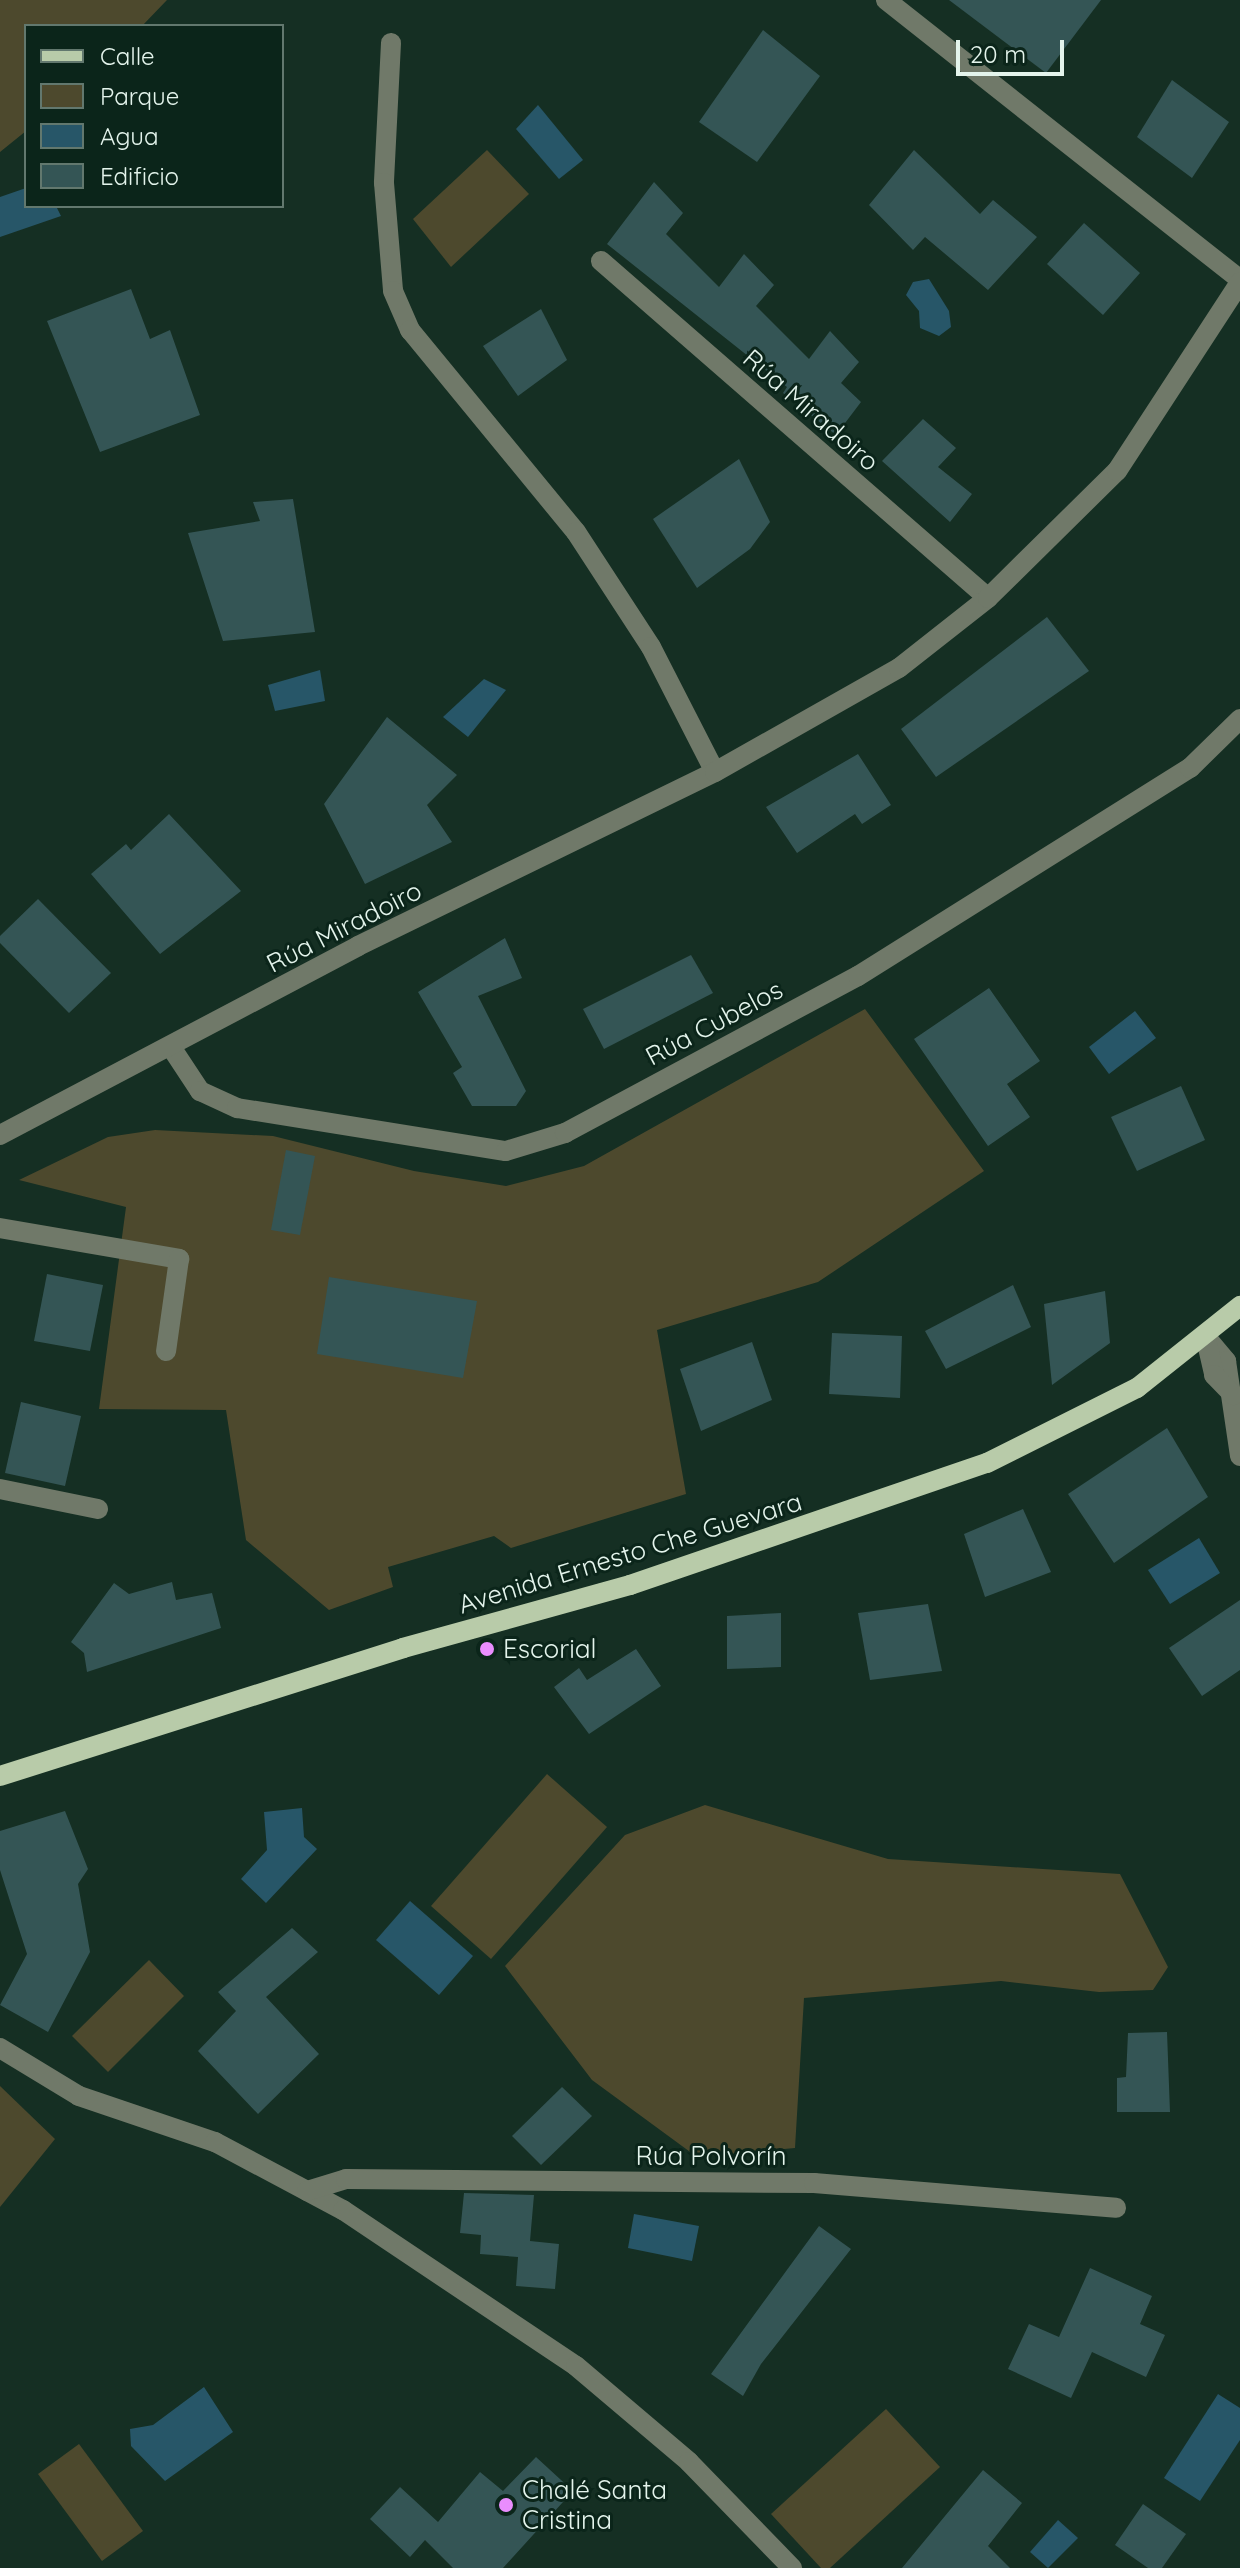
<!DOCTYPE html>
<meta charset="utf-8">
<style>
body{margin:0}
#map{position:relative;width:1240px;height:2568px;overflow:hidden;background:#152f23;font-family:Quicksand,sans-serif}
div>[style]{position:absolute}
.green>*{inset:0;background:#4d492d}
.water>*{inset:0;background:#275668}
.building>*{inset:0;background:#345555}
.minor>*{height:20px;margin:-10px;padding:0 10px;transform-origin:10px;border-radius:10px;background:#707969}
.major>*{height:20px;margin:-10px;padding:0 10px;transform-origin:10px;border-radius:10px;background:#b8cba9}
.dots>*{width:22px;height:22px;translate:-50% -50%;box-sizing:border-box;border:4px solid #0b251a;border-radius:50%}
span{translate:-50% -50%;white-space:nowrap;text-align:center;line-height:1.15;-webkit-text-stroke:6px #0b251a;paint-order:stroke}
.street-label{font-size:26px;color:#e4f4ec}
.poi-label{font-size:26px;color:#e4f4ec}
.left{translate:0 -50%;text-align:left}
.legend{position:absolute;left:24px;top:24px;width:260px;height:184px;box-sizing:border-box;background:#0b251a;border:2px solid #62786e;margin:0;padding:10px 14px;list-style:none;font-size:24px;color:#e4f4ec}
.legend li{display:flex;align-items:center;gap:16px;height:40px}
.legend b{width:40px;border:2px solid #62786e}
.scale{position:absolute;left:956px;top:40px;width:108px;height:36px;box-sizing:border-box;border:4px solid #e4f4ec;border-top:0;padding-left:10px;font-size:24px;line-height:28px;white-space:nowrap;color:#e4f4ec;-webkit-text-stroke:6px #0b251a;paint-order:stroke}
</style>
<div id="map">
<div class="green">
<div style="clip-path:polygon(0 0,167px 0,142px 26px,26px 26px,26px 131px,0 152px)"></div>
<div style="clip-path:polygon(487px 150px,529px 194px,451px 267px,413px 219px)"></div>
<div style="clip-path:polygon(865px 1009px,984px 1171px,818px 1282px,657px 1330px,686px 1494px,511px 1548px,494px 1536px,388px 1567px,393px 1587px,329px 1610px,246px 1540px,226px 1410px,99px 1409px,126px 1207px,19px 1180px,108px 1137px,155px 1130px,273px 1136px,414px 1171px,506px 1186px,584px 1166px)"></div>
<div style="clip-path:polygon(547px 1774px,607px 1827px,491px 1959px,431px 1906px)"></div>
<div style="clip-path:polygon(705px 1805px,888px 1859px,1120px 1874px,1168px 1967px,1153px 1990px,1099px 1992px,1001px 1981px,804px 1998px,795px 2148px,697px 2157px,592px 2080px,505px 1966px,625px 1835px)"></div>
<div style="clip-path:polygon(149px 1960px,184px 1996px,108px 2072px,72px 2036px)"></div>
<div style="clip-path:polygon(0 2086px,55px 2139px,0 2207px)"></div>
<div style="clip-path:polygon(886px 2409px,940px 2467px,830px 2568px,821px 2568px,771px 2514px)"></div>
<div style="clip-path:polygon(79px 2444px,143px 2531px,102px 2561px,38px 2474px)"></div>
</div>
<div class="water">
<div style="clip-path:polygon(538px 105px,583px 160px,559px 179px,516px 129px)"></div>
<div style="clip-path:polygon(26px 188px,26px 206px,56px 206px,61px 216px,0 237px,0 197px)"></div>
<div style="clip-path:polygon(929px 279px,949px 311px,951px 327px,939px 336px,920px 328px,919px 311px,906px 295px,913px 282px)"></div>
<div style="clip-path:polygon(320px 670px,325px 701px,275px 711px,268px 685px)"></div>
<div style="clip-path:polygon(484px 679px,506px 690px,468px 737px,443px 717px)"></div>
<div style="clip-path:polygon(1135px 1011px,1156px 1038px,1109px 1074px,1089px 1047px)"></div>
<div style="clip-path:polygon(1199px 1538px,1220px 1573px,1170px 1604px,1148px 1570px)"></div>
<div style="clip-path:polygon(302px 1808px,304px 1837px,317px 1849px,266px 1903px,241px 1879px,267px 1850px,264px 1812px)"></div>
<div style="clip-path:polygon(410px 1901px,473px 1956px,439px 1995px,376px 1940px)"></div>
<div style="clip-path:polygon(634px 2214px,699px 2226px,692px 2261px,628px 2248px)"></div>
<div style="clip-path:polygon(204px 2387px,233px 2432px,165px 2481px,131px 2446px,130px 2429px,153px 2425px)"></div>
<div style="clip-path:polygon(1218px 2394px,1240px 2408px,1240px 2440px,1200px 2501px,1164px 2478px)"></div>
<div style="clip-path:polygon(1058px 2520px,1078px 2538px,1048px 2568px,1030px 2552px)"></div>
</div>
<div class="building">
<div style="clip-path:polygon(949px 0,1101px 0,1046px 73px)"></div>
<div style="clip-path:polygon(763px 30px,820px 76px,757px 162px,699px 122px)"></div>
<div style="clip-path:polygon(1172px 80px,1229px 122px,1192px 178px,1137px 137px)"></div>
<div style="clip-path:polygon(914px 150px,980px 214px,993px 200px,1037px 237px,988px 290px,925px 237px,913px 250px,869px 205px)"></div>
<div style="clip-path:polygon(654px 182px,683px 213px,666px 234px,719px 287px,744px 254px,774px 285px,756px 306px,809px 359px,830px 331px,859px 362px,841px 383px,861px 402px,836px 435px,783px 393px,787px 387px,607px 244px)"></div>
<div style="clip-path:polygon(1084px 223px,1140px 273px,1103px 315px,1047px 264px)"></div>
<div style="clip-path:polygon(131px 289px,150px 339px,170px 330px,200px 415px,100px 452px,47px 321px)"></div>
<div style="clip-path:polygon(541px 309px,567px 360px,518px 396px,483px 346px)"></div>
<div style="clip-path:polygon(923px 419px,956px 448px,938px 467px,972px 494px,950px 522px,882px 461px)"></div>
<div style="clip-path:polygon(739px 459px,770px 522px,750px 549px,697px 588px,653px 519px)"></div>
<div style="clip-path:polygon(293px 499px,315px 632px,223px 641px,188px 533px,260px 521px,253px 502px)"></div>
<div style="clip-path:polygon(1047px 617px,1089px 671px,936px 777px,901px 729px)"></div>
<div style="clip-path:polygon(387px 717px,457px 775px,427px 805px,452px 842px,365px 884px,324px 804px)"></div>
<div style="clip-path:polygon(858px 754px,891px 805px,862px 824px,855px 814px,797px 853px,766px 807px)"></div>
<div style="clip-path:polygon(169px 814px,241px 891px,160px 954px,91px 874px,126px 844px,131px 850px)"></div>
<div style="clip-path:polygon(38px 899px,111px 973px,69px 1013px,0 943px,0 936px)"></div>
<div style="clip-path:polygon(505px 938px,522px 978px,478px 996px,526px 1091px,516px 1106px,472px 1106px,453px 1073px,462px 1067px,418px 992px)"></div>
<div style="clip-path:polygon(691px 955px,713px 993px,604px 1049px,583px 1009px)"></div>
<div style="clip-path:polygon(989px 988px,1040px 1061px,1007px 1084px,1030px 1117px,988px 1146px,914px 1039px)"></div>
<div style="clip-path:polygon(1181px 1086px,1205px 1140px,1137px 1171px,1111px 1117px)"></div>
<div style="clip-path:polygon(286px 1150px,315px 1156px,300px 1235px,271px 1230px)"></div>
<div style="clip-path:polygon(47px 1274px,103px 1285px,90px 1351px,34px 1341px)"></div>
<div style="clip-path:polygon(329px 1277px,477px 1301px,463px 1378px,317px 1354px)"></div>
<div style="clip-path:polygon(1013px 1285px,1031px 1327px,946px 1369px,925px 1331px)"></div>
<div style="clip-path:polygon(1105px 1291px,1110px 1343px,1052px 1385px,1044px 1304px)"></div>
<div style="clip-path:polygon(832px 1333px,902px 1336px,900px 1398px,829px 1394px)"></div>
<div style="clip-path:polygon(752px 1342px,772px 1400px,701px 1431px,680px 1369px)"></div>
<div style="clip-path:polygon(21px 1402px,81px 1416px,65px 1486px,5px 1473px)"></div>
<div style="clip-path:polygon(1167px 1428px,1208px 1497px,1114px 1563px,1068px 1494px)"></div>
<div style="clip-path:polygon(1023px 1509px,1051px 1572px,985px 1597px,964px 1534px)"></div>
<div style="clip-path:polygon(172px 1582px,176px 1600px,212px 1593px,221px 1628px,87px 1672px,84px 1653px,71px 1642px,114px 1583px,129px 1594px)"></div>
<div style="clip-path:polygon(1240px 1600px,1240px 1670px,1202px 1696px,1169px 1648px)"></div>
<div style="clip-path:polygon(928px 1604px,942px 1671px,870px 1680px,858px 1613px)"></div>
<div style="clip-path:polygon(781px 1613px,781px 1667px,727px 1669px,727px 1616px)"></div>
<div style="clip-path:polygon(636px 1649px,661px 1686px,589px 1734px,554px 1687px,579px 1668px,587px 1680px)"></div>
<div style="clip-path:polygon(65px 1811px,88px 1869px,78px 1884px,90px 1952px,48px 2032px,0 2005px,27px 1954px,0 1870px,0 1831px)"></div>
<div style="clip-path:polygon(292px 1928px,318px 1952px,266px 1997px,319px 2054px,258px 2114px,198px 2051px,236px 2011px,218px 1992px)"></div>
<div style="clip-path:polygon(1167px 2032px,1170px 2112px,1117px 2112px,1117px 2078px,1126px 2077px,1128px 2033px)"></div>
<div style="clip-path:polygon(562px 2087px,592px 2116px,541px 2165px,512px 2136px)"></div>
<div style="clip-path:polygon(464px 2193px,534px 2195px,530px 2241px,559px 2244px,555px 2289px,516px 2286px,518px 2257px,480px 2254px,481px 2235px,460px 2233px)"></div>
<div style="clip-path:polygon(819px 2226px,851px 2249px,761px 2364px,743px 2396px,711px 2374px)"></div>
<div style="clip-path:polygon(1090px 2268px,1152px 2296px,1140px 2324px,1165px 2335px,1146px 2377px,1092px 2352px,1071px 2398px,1008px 2369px,1029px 2324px,1059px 2337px)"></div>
<div style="clip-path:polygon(536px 2457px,573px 2491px,503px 2568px,453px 2568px,425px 2540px,410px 2557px,370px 2519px,400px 2487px,438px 2522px,480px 2472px,503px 2491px)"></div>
<div style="clip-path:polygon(983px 2470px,1022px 2503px,988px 2546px,1010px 2568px,902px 2568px)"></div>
<div style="clip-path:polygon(1143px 2504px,1186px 2534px,1162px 2568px,1148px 2568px,1115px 2545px)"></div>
</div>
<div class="minor">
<div style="left:886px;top:0;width:451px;rotate:38.3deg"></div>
<div style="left:391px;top:43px;width:140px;rotate:92.9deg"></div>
<div style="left:384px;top:183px;width:108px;rotate:85.2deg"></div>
<div style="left:393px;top:291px;width:43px;rotate:66.4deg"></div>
<div style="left:410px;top:330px;width:261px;rotate:50.6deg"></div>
<div style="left:576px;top:532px;width:137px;rotate:56.9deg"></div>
<div style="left:651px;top:647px;width:140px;rotate:62.9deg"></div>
<div style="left:601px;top:261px;width:513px;rotate:41.05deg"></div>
<div style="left:171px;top:1047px;width:53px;rotate:56.6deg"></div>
<div style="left:200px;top:1091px;width:41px;rotate:24.7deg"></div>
<div style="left:237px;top:1108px;width:272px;rotate:9.1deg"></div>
<div style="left:506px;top:1151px;width:62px;rotate:-17deg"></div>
<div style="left:565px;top:1133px;width:332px;rotate:-28.2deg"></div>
<div style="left:858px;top:976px;width:392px;rotate:-32.1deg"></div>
<div style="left:1190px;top:768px;width:70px;rotate:-44.4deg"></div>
<div style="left:0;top:1135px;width:405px;rotate:-27.8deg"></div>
<div style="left:358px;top:946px;width:397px;rotate:-26deg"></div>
<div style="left:715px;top:772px;width:211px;rotate:-29.5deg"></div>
<div style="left:899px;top:668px;width:113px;rotate:-38.2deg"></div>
<div style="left:988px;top:598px;width:181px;rotate:-44.6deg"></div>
<div style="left:1117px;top:471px;width:225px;rotate:-56.9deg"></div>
<div style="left:0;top:1228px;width:182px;rotate:9.8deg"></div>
<div style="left:179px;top:1259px;width:93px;rotate:98deg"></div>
<div style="left:1205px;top:1336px;width:33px;rotate:50deg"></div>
<div style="left:1226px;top:1361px;width:96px;rotate:81.6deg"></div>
<div style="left:1206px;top:1339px;width:37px;rotate:77deg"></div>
<div style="left:1214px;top:1375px;width:28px;rotate:46deg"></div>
<div style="left:0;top:1489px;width:100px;rotate:11.5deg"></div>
<div style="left:0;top:2048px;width:92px;rotate:31.3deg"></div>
<div style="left:79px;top:2096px;width:144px;rotate:18.7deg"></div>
<div style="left:215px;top:2142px;width:145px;rotate:28deg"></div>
<div style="left:343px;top:2210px;width:280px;rotate:33.8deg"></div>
<div style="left:576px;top:2366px;width:148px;rotate:40.3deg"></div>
<div style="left:689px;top:2462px;width:148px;rotate:45.8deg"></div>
<div style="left:307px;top:2191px;width:41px;rotate:-17.1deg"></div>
<div style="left:346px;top:2179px;width:468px;rotate:0.5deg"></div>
<div style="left:814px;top:2183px;width:303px;rotate:4.7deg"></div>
</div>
<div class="major">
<div style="left:0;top:1776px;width:423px;rotate:-17.6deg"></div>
<div style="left:403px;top:1648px;width:236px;rotate:-15.5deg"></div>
<div style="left:630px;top:1585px;width:377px;rotate:-18.9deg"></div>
<div style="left:987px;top:1463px;width:168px;rotate:-26.6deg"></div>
<div style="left:1137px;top:1388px;width:132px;rotate:-38.5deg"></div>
</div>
<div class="dots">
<div style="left:487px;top:1649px;background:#e98dfd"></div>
<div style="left:506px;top:2505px;background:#e98dfd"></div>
</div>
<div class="street-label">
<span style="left:811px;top:410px;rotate:41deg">Rúa Miradoiro</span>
<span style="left:344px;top:927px;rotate:-27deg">Rúa Miradoiro</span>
<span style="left:714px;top:1023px;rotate:-28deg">Rúa Cubelos</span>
<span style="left:630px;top:1553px;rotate:-17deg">Avenida Ernesto Che Guevara</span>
<span style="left:711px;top:2156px">Rúa Polvorín</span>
</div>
<div class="poi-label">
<span class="left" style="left:503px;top:1649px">Escorial</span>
<span class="left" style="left:522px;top:2505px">Chalé Santa<br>Cristina</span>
</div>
<ul class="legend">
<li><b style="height:10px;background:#b8cba9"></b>Calle</li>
<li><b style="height:22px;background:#4d492d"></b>Parque</li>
<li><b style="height:22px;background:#275668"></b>Agua</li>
<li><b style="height:22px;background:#345555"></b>Edificio</li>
</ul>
<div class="scale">20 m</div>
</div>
